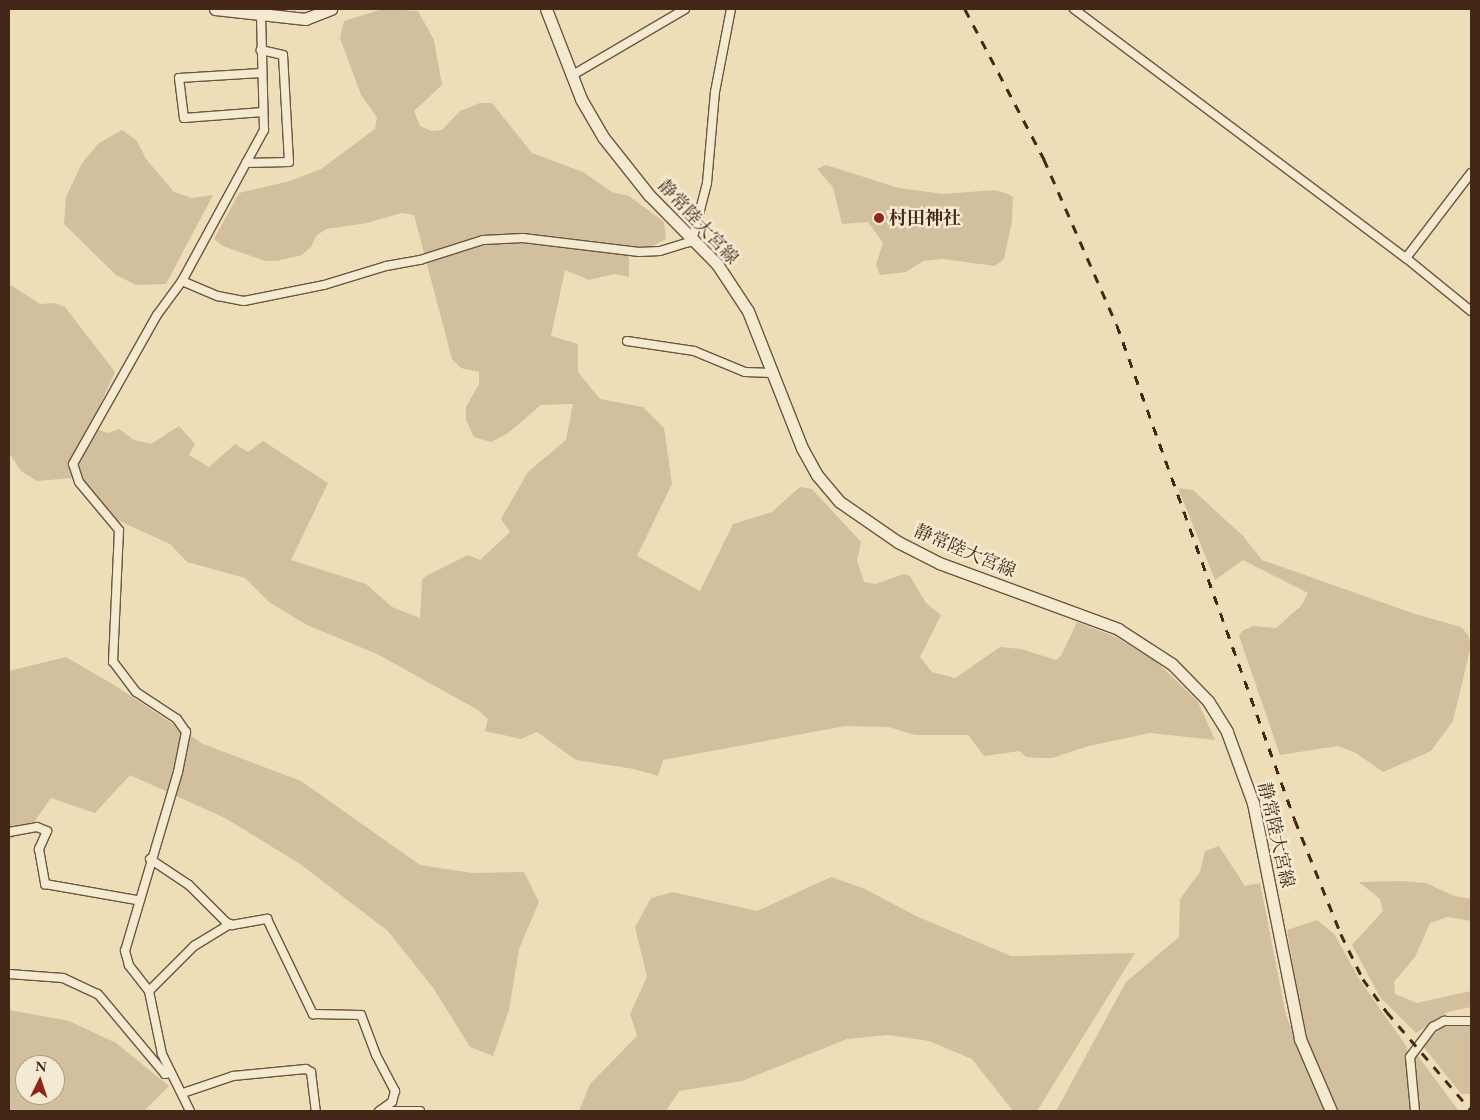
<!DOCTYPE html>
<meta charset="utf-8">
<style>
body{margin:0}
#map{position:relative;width:1480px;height:1120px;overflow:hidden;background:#eedeb8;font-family:"EB Garamond","Noto Serif JP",serif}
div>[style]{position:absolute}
.green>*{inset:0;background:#d1bf9d}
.roads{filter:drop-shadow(1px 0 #6e553f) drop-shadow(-1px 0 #6e553f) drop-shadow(0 1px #6e553f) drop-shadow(0 -1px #6e553f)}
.street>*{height:8px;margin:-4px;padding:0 4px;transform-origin:4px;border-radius:4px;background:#f4ead1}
.secondary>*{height:11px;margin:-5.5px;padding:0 5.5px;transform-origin:5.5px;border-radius:5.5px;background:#f4ead1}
.rail>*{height:2.5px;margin-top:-1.25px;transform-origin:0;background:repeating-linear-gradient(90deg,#442717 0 9px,transparent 0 18px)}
.dots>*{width:14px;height:14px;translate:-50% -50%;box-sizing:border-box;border:2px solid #f4ead1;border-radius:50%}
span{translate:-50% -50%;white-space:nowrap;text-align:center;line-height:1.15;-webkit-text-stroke:5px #f4ead1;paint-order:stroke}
.poi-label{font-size:18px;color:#442717;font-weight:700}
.left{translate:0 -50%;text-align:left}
.street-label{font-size:18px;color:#442717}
.frame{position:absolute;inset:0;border:10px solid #442717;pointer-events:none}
.north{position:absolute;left:15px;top:1055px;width:50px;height:50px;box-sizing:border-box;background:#f4ead1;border:1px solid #ae9c87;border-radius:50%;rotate:4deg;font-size:14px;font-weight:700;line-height:20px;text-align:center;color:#442717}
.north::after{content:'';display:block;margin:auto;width:18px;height:22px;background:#8f2418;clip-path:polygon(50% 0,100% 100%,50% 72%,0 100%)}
</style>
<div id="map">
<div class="green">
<div style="clip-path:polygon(383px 9px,418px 11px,434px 40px,442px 85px,414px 111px,420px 126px,431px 131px,442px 130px,460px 111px,480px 103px,492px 103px,532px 153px,583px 172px,612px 192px,629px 196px,664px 222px,666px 239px,649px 248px,629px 248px,629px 277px,614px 274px,589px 280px,565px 270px,551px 336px,578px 344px,578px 372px,600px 399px,643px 407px,664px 428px,672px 484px,637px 556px,700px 591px,733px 524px,772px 512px,800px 487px,812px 489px,861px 542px,857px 560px,864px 582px,876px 584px,904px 574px,910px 576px,926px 603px,941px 615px,920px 657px,932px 672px,955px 678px,1000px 647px,1021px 649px,1056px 660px,1061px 656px,1077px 622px,1116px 637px,1157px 662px,1198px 702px,1215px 740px,1150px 733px,1089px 746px,1052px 758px,1038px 758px,1026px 757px,1020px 751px,984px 756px,968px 735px,915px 735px,889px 727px,845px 726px,663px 760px,658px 776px,634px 769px,576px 760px,537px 732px,521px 739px,485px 731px,488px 719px,478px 710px,377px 654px,307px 625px,269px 602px,245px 578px,187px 562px,170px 544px,106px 515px,72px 478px,37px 481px,21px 471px,9px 453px,9px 284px,40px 304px,54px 303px,65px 307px,115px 372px,94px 418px,96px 429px,108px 433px,119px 429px,134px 440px,151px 444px,179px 426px,195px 444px,189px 455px,209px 467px,235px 444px,248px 452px,263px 441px,328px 483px,291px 560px,366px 584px,392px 607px,420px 618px,422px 580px,426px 576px,468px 555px,480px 560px,510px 532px,501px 519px,528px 472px,566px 440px,573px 404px,541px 405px,508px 433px,491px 442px,474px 437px,466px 420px,466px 407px,479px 384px,479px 372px,461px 368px,452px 359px,414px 215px,402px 213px,367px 223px,326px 229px,316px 236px,311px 247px,302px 255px,277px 261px,265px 261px,223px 246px,214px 239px,239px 193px,290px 181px,321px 169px,375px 129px,377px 117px,361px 95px,340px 38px,344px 21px)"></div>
<div style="clip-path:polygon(122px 130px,137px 141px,146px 159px,174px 192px,192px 198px,213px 195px,166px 284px,136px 285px,116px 275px,64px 224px,66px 197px,82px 163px,99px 143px)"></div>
<div style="clip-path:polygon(826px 165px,899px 188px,943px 194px,995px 190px,1008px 194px,1013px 197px,1012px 221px,1004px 259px,995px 266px,943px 259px,923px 261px,906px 272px,880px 275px,876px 265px,883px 243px,868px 222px,842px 224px,833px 187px,817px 169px)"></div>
<div style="clip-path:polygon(1178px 488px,1193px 490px,1243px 536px,1262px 560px,1415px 614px,1461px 627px,1468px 635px,1471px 645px,1453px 721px,1431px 751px,1383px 772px,1356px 753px,1338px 746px,1280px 755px,1239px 636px,1242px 631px,1253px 626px,1276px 628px,1301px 606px,1308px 593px,1243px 560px,1215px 580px)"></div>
<div style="clip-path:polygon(66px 657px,114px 685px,203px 744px,301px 781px,420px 865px,472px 873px,524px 872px,539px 902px,519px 949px,509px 1010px,493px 1056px,470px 1047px,434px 989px,388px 931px,300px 864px,227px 819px,130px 775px,95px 813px,51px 798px,29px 829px,9px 840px,9px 671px)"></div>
<div style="clip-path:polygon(1219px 846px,1245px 886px,1260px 883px,1286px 1015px,1324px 1111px,1056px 1111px,1126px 982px,1179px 937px,1180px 899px,1200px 872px,1205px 851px)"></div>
<div style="clip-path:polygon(831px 877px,865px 889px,916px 916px,1011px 956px,1135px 953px,1037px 1111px,1013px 1111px,972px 1059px,929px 1041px,888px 1035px,847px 1039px,742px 1081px,679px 1091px,666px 1111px,579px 1111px,590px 1084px,637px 1036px,630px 1014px,647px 977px,635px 927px,651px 898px,673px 892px,757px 911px)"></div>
<div style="clip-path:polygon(1402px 881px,1426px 883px,1454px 896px,1471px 899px,1471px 921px,1448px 917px,1430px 923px,1415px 957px,1394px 982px,1395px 994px,1417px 1003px,1471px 991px,1471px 1007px,1448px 1012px,1416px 1033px,1380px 997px,1352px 945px,1383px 911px,1380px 899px,1359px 882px)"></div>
<div style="clip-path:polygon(1317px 920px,1335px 935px,1359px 979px,1407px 1047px,1411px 1111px,1336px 1111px,1304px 1035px,1287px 930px)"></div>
<div style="clip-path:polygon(evenodd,9px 1010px,69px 1021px,116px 1043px,169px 1086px,144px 1111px,9px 1111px,9px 1010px,25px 1065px,55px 1065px,55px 1095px,25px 1095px,25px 1065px)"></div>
<div style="clip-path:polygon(1442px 1026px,1471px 1026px,1471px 1094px,1461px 1094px,1423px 1046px)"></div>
<div style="clip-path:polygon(1415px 1052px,1441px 1087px,1459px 1111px,1417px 1111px)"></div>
</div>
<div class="roads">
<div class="street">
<div style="left:1074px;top:9px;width:415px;rotate:36.9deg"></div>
<div style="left:1406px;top:258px;width:84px;rotate:39.2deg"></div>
<div style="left:261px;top:73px;width:82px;rotate:176.5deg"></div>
<div style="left:179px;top:78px;width:40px;rotate:82.9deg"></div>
<div style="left:184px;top:118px;width:79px;rotate:-4.3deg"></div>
<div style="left:571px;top:76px;width:132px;rotate:-30.4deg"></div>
<div style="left:246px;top:163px;width:43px;rotate:-1.3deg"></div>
<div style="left:289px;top:162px;width:107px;rotate:-93.2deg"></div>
<div style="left:283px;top:55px;width:23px;rotate:-167deg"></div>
<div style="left:1406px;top:258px;width:107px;rotate:-52.6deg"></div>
<div style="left:182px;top:281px;width:39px;rotate:23deg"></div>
<div style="left:218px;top:296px;width:26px;rotate:11deg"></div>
<div style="left:244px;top:301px;width:82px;rotate:-11.3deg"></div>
<div style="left:324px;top:285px;width:65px;rotate:-17deg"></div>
<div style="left:386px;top:266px;width:35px;rotate:-10deg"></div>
<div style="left:420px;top:260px;width:66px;rotate:-17.6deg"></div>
<div style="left:483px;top:240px;width:40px;rotate:-2.9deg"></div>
<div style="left:523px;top:238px;width:117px;rotate:6.9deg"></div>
<div style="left:639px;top:252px;width:21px;rotate:-3deg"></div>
<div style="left:660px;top:251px;width:34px;rotate:-17deg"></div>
<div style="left:692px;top:241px;width:60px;rotate:-75.5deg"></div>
<div style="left:707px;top:183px;width:91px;rotate:-85deg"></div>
<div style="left:715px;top:92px;width:85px;rotate:-79.1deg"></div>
<div style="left:627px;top:341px;width:68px;rotate:8.5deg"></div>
<div style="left:694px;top:351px;width:55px;rotate:22.4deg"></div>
<div style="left:745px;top:372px;width:27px;rotate:2deg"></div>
<div style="left:9px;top:832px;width:28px;rotate:-10deg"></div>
<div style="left:37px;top:827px;width:11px;rotate:22deg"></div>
<div style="left:47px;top:831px;width:20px;rotate:114deg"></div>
<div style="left:39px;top:849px;width:36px;rotate:80deg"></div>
<div style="left:45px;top:884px;width:93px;rotate:9.9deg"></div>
<div style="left:150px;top:859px;width:47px;rotate:33.7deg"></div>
<div style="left:189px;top:885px;width:52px;rotate:45deg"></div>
<div style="left:226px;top:922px;width:7px;rotate:27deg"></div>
<div style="left:232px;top:925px;width:36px;rotate:-10deg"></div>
<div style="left:267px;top:919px;width:106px;rotate:64.2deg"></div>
<div style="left:313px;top:1014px;width:48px;rotate:1.2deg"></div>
<div style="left:361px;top:1015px;width:43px;rotate:69.4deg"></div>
<div style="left:376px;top:1055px;width:41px;rotate:62.2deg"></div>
<div style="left:395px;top:1091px;width:11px;rotate:105deg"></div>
<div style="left:392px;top:1102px;width:16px;rotate:145deg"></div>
<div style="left:9px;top:974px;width:54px;rotate:4.2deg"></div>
<div style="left:63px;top:978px;width:38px;rotate:25deg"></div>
<div style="left:98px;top:994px;width:104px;rotate:50.1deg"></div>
<div style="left:165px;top:1074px;width:6px;rotate:-9deg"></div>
<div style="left:149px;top:991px;width:64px;rotate:-45deg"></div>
<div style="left:194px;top:946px;width:42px;rotate:-31.4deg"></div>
<div style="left:183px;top:1093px;width:53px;rotate:-18.8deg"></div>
<div style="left:233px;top:1076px;width:73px;rotate:-5.5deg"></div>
<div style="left:306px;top:1069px;width:6px;rotate:31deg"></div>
<div style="left:311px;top:1072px;width:39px;rotate:83deg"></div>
<div style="left:190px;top:1111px;width:64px;rotate:-116.2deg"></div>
<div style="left:162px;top:1054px;width:64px;rotate:-101.7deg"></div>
<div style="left:149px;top:991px;width:33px;rotate:-128deg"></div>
<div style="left:129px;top:965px;width:15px;rotate:-106deg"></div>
<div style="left:125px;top:951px;width:187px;rotate:-73.5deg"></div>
<div style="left:178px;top:772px;width:41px;rotate:-78.7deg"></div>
<div style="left:186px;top:732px;width:16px;rotate:-125deg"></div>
<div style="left:177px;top:719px;width:49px;rotate:-146.6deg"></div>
<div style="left:136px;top:692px;width:38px;rotate:-127deg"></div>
<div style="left:113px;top:662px;width:132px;rotate:-87.4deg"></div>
<div style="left:119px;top:530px;width:62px;rotate:-129.8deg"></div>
<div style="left:79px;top:482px;width:19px;rotate:-108deg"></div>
<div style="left:73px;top:464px;width:171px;rotate:-60.6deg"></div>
<div style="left:157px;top:315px;width:42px;rotate:-53.7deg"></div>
<div style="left:182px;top:281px;width:172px;rotate:-61.5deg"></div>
<div style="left:264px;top:130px;width:113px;rotate:-91.5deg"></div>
<div style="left:389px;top:1111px;width:31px"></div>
<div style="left:1415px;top:1111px;width:54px;rotate:-95.3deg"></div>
<div style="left:1410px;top:1057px;width:38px;rotate:-53deg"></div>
<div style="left:1433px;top:1027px;width:13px;rotate:-29deg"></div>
<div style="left:1444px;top:1021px;width:27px"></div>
</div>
<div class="secondary">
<div style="left:215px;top:9px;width:91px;rotate:6.3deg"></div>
<div style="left:305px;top:19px;width:28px;rotate:-21deg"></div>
<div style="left:546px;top:9px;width:97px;rotate:68.7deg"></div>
<div style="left:581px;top:99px;width:44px;rotate:59.9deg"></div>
<div style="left:603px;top:137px;width:74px;rotate:51.6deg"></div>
<div style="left:649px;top:195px;width:97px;rotate:45.4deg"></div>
<div style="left:717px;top:264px;width:56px;rotate:56.6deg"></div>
<div style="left:748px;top:311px;width:147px;rotate:68.5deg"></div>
<div style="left:802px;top:448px;width:31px;rotate:61deg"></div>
<div style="left:817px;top:475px;width:35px;rotate:50deg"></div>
<div style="left:840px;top:502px;width:70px;rotate:34.6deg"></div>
<div style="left:898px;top:542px;width:46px;rotate:27.1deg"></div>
<div style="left:939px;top:563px;width:191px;rotate:20.2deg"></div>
<div style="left:1118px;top:629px;width:64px;rotate:32.9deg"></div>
<div style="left:1172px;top:664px;width:52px;rotate:45.8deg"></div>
<div style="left:1208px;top:701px;width:36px;rotate:58deg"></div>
<div style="left:1227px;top:732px;width:76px;rotate:69.9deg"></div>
<div style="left:1253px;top:803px;width:241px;rotate:78.7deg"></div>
<div style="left:1300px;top:1039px;width:78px;rotate:66.7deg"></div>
</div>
</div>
<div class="rail">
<div style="left:965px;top:9px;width:170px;rotate:62.2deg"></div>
<div style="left:1044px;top:159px;width:181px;rotate:66.3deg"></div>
<div style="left:1117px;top:325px;width:526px;rotate:70.22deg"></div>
<div style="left:1295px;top:820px;width:123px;rotate:68deg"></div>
<div style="left:1341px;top:934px;width:50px;rotate:63.9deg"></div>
<div style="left:1363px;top:979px;width:41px;rotate:54deg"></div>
<div style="left:1387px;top:1012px;width:129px;rotate:49.4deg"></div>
</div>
<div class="dots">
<div style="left:879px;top:218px;background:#8f2418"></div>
</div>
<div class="poi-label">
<span class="left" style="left:889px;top:218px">村田神社</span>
</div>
<div class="street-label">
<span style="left:698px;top:222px;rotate:47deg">静常陸大宮線</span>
<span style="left:965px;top:551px;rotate:23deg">静常陸大宮線</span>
<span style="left:1276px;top:835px;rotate:77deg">静常陸大宮線</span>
</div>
<div class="frame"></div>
<div class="north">N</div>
</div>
